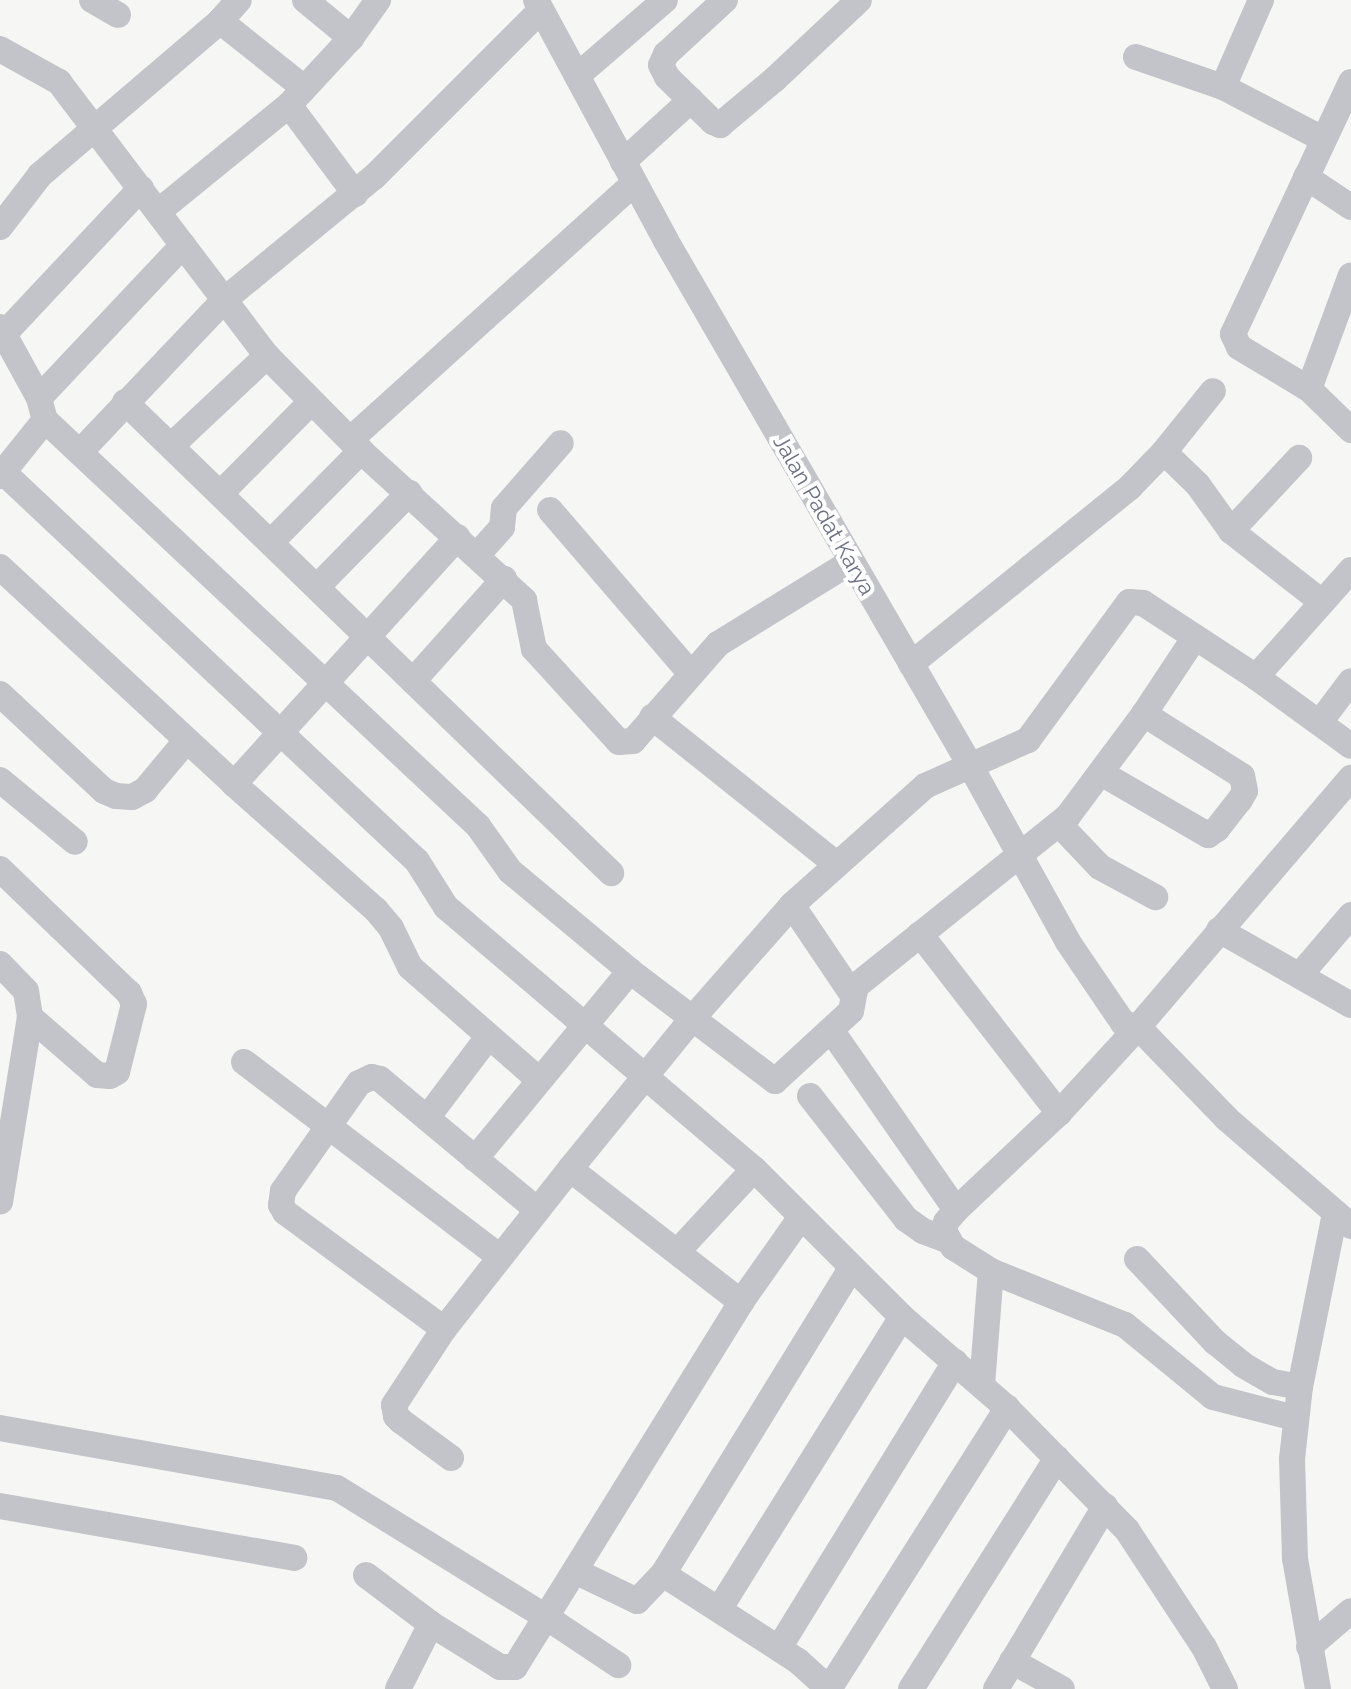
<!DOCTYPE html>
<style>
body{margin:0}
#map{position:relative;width:1351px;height:1689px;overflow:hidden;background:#f6f6f4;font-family:Raleway,sans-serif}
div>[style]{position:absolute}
.minor>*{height:26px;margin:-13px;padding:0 13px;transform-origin:13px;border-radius:13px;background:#c2c4c9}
span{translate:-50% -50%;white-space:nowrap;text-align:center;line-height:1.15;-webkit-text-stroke:8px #fff;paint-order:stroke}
.street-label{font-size:22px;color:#687082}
</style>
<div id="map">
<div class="minor">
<div style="left:92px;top:0;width:30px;rotate:30deg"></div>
<div style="left:305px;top:0;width:60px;rotate:39.6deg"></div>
<div style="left:536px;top:0;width:272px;rotate:61.6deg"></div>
<div style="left:665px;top:239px;width:608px;rotate:59.89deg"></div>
<div style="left:970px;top:765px;width:202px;rotate:61deg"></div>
<div style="left:1068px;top:942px;width:98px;rotate:55.8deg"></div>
<div style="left:1123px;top:1023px;width:16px;rotate:15deg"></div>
<div style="left:1138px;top:1027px;width:128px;rotate:45.9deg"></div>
<div style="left:1227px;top:1119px;width:164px;rotate:40.8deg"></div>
<div style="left:725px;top:0;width:80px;rotate:137.5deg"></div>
<div style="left:666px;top:54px;width:12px;rotate:114deg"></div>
<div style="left:661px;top:65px;width:13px;rotate:63deg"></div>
<div style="left:667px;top:77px;width:64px;rotate:44.4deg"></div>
<div style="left:713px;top:122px;width:8px;rotate:23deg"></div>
<div style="left:720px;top:125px;width:72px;rotate:-39.9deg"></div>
<div style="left:775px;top:79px;width:115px;rotate:-43.2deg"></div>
<div style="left:1261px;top:0;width:95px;rotate:113.6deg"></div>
<div style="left:1223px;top:87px;width:113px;rotate:27.5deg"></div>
<div style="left:220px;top:21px;width:107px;rotate:38.6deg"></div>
<div style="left:0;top:49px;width:68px;rotate:29.2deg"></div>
<div style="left:59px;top:82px;width:344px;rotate:52.8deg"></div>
<div style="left:267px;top:356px;width:134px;rotate:45.3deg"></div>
<div style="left:361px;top:451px;width:221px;rotate:42.4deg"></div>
<div style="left:524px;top:600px;width:50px;rotate:78.5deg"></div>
<div style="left:534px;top:649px;width:126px;rotate:47.6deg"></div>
<div style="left:619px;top:742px;width:14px;rotate:-4deg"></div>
<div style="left:633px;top:741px;width:129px;rotate:-48.8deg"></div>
<div style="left:718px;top:644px;width:156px;rotate:-31.7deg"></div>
<div style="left:1136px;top:57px;width:92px;rotate:19deg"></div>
<div style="left:577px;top:76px;width:116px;rotate:-40.8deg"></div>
<div style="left:1351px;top:82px;width:278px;rotate:115.1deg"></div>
<div style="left:1233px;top:334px;width:14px;rotate:65deg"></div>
<div style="left:1239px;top:347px;width:82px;rotate:31deg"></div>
<div style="left:1309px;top:389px;width:59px;rotate:44.3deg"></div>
<div style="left:289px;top:105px;width:111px;rotate:53.4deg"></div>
<div style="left:623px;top:162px;width:92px;rotate:-42.4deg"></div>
<div style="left:1306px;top:177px;width:54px;rotate:33.7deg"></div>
<div style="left:159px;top:211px;width:168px;rotate:-39.2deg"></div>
<div style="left:289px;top:105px;width:91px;rotate:-47.2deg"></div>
<div style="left:351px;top:38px;width:47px;rotate:-54.6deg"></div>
<div style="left:0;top:227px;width:66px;rotate:-52.4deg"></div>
<div style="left:40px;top:175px;width:237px;rotate:-40.5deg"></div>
<div style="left:220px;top:21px;width:28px;rotate:-48deg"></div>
<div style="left:0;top:327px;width:81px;rotate:61.2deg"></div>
<div style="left:39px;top:398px;width:23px;rotate:75deg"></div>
<div style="left:45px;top:420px;width:594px;rotate:43.16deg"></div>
<div style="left:478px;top:826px;width:55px;rotate:54.6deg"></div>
<div style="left:510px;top:871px;width:156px;rotate:39.8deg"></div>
<div style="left:630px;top:971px;width:182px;rotate:37.2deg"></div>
<div style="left:775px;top:1081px;width:103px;rotate:-42.6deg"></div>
<div style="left:851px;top:1011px;width:25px;rotate:-79deg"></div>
<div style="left:856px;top:986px;width:272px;rotate:-38.7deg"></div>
<div style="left:1068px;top:816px;width:127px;rotate:-53.3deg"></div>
<div style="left:1144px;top:714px;width:92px;rotate:-56.5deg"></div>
<div style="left:4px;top:334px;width:200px;rotate:-46.8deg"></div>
<div style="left:1309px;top:389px;width:121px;rotate:-69.8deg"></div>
<div style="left:39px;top:398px;width:210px;rotate:-46.7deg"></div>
<div style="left:125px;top:402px;width:677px;rotate:44.1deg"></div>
<div style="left:351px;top:439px;width:382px;rotate:-42.1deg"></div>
<div style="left:171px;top:446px;width:132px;rotate:-43.2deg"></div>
<div style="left:80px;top:452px;width:209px;rotate:-46.5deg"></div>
<div style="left:224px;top:300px;width:194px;rotate:-39.4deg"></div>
<div style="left:374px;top:177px;width:236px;rotate:-45deg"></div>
<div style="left:1164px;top:452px;width:47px;rotate:44.1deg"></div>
<div style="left:1198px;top:485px;width:57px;rotate:54.3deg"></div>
<div style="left:1231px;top:531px;width:115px;rotate:38deg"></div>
<div style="left:3px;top:472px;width:568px;rotate:43.22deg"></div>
<div style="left:417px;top:861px;width:54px;rotate:57.8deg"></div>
<div style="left:446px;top:907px;width:404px;rotate:40.4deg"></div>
<div style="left:754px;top:1169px;width:209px;rotate:45deg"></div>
<div style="left:902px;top:1317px;width:139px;rotate:40.9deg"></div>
<div style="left:1007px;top:1408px;width:171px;rotate:45.5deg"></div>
<div style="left:1127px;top:1530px;width:140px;rotate:56.7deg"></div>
<div style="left:1204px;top:1647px;width:47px;rotate:63.4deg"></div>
<div style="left:0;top:476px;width:72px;rotate:-51.2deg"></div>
<div style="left:221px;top:493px;width:128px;rotate:-45.3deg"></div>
<div style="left:550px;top:510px;width:215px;rotate:49.3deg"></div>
<div style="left:1231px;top:531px;width:100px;rotate:-47deg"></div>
<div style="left:272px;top:541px;width:127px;rotate:-45.3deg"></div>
<div style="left:478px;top:554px;width:36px;rotate:-48deg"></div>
<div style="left:502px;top:527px;width:19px;rotate:-84deg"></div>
<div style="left:504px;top:508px;width:86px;rotate:-48.8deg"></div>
<div style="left:0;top:567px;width:319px;rotate:42.8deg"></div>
<div style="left:234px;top:784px;width:190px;rotate:41.6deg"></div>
<div style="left:376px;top:910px;width:23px;rotate:50deg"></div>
<div style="left:391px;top:928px;width:43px;rotate:64deg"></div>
<div style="left:410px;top:967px;width:171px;rotate:41.2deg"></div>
<div style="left:317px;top:587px;width:132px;rotate:-45.6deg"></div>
<div style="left:911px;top:664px;width:282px;rotate:-38.9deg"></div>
<div style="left:1130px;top:487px;width:49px;rotate:-45.8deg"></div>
<div style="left:1164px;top:452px;width:78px;rotate:-51.2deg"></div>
<div style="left:1256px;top:677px;width:143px;rotate:-48.4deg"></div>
<div style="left:413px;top:681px;width:137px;rotate:-48.3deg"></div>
<div style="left:0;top:694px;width:142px;rotate:43deg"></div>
<div style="left:104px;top:791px;width:13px;rotate:23deg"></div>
<div style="left:116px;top:796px;width:16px;rotate:4deg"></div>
<div style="left:132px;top:797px;width:15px;rotate:-28deg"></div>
<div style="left:145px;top:790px;width:65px;rotate:-50deg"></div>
<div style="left:652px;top:717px;width:234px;rotate:38.6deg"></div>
<div style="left:1320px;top:722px;width:51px;rotate:-52.9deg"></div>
<div style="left:1101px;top:773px;width:124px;rotate:30.1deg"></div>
<div style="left:1208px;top:835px;width:11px;rotate:-34deg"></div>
<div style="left:1217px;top:829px;width:37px;rotate:-52deg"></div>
<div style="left:1240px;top:800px;width:10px;rotate:-61deg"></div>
<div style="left:1245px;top:791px;width:15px;rotate:-101deg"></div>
<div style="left:1242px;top:776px;width:116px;rotate:-147.7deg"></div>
<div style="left:0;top:780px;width:97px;rotate:39.6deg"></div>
<div style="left:234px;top:784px;width:333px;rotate:-47.8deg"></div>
<div style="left:1059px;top:824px;width:59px;rotate:46.4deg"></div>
<div style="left:1100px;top:867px;width:63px;rotate:28.6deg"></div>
<div style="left:0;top:869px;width:179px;rotate:43.9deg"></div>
<div style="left:129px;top:993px;width:12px;rotate:66deg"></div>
<div style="left:134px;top:1004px;width:70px;rotate:104deg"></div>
<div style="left:117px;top:1072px;width:8px;rotate:150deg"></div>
<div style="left:110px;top:1076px;width:13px;rotate:-176deg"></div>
<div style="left:97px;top:1075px;width:89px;rotate:-139.1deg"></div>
<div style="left:792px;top:905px;width:107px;rotate:56deg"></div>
<div style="left:1219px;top:930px;width:152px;rotate:29.6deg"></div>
<div style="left:920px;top:934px;width:227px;rotate:52.2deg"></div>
<div style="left:0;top:964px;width:37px;rotate:46deg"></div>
<div style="left:26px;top:991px;width:26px;rotate:81deg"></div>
<div style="left:30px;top:1017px;width:187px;rotate:99.2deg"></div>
<div style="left:1300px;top:975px;width:79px;rotate:-49.6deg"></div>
<div style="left:831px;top:1030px;width:219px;rotate:55.2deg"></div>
<div style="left:244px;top:1062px;width:322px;rotate:37.3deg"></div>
<div style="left:810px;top:1096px;width:156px;rotate:52deg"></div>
<div style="left:906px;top:1219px;width:21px;rotate:35deg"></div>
<div style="left:923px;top:1231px;width:25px;rotate:21deg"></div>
<div style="left:427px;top:1118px;width:101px;rotate:-53deg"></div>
<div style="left:475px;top:1159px;width:244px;rotate:-50.5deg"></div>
<div style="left:570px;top:1169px;width:217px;rotate:37.9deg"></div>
<div style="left:677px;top:1252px;width:113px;rotate:-47.1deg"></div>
<div style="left:1137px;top:1259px;width:114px;rotate:46.8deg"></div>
<div style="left:1215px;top:1342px;width:36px;rotate:39deg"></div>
<div style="left:1243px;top:1365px;width:34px;rotate:30deg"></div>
<div style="left:1273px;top:1382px;width:27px;rotate:10deg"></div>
<div style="left:444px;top:1329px;width:197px;rotate:-143.7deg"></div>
<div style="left:285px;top:1212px;width:8px;rotate:-120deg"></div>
<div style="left:281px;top:1205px;width:14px;rotate:-82deg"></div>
<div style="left:283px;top:1191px;width:132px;rotate:-54.9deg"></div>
<div style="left:359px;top:1083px;width:14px;rotate:-25deg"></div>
<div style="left:372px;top:1077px;width:8px;rotate:14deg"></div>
<div style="left:380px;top:1079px;width:204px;rotate:39.8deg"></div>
<div style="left:982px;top:1385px;width:114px;rotate:-85.5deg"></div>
<div style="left:1295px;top:1418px;width:85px;rotate:-165.6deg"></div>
<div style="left:1213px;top:1397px;width:114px;rotate:-140.7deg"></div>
<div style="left:1125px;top:1325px;width:144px;rotate:-158.1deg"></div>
<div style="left:991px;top:1271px;width:45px;rotate:-147.7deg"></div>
<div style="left:953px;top:1247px;width:18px;rotate:-119deg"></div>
<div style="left:944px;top:1231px;width:9px;rotate:-77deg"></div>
<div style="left:946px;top:1222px;width:16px;rotate:-50deg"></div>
<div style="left:956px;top:1210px;width:141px;rotate:-43.3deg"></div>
<div style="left:1059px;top:1113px;width:117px;rotate:-47.4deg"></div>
<div style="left:1138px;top:1027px;width:328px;rotate:-49.5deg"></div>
<div style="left:0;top:1428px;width:342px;rotate:10.1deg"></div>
<div style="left:337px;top:1488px;width:246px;rotate:31.7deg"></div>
<div style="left:546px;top:1617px;width:87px;rotate:33.7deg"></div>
<div style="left:451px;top:1458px;width:62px;rotate:-143.5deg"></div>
<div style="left:401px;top:1421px;width:7px;rotate:-135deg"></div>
<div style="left:396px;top:1416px;width:11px;rotate:-100deg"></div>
<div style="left:394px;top:1405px;width:91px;rotate:-56.7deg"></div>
<div style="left:444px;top:1329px;width:204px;rotate:-51.8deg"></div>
<div style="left:570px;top:1169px;width:192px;rotate:-50.9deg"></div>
<div style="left:691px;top:1020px;width:153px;rotate:-48.7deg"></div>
<div style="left:792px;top:905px;width:178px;rotate:-41.8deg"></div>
<div style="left:925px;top:786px;width:113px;rotate:-24.1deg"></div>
<div style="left:1028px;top:740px;width:171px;rotate:-53.8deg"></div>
<div style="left:1129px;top:602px;width:14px;rotate:4deg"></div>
<div style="left:1143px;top:603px;width:135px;rotate:33.2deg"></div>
<div style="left:1256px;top:677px;width:117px;rotate:36deg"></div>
<div style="left:0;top:1506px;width:299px;rotate:10deg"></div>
<div style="left:575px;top:1571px;width:69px;rotate:25.8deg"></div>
<div style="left:637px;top:1601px;width:37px;rotate:-46deg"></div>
<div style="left:663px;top:1574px;width:161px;rotate:32.8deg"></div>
<div style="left:798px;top:1661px;width:42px;rotate:42.1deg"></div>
<div style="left:663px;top:1574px;width:359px;rotate:-58.4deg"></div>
<div style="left:366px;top:1575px;width:81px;rotate:37deg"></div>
<div style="left:431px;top:1624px;width:81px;rotate:31.9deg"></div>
<div style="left:500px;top:1667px;width:15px"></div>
<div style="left:515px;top:1667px;width:429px;rotate:-58.2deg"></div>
<div style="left:741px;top:1302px;width:104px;rotate:-54.8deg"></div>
<div style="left:720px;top:1608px;width:343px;rotate:-58deg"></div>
<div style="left:1309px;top:1647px;width:55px;rotate:-40.6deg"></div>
<div style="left:779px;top:1648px;width:336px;rotate:-58.4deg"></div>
<div style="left:1012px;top:1661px;width:57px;rotate:29.2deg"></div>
<div style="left:398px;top:1689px;width:73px;rotate:-63.1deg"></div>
<div style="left:829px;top:1689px;width:333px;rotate:-57.6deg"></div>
<div style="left:911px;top:1689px;width:273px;rotate:-57.7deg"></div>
<div style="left:996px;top:1689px;width:213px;rotate:-59.2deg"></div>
<div style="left:1318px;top:1689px;width:132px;rotate:-100deg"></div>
<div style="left:1295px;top:1559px;width:100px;rotate:-91.7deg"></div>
<div style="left:1292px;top:1459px;width:72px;rotate:-83.7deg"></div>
<div style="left:1300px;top:1387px;width:177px;rotate:-78.6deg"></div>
</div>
<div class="street-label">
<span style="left:824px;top:515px;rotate:60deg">Jalan Padat Karya</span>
</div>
</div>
